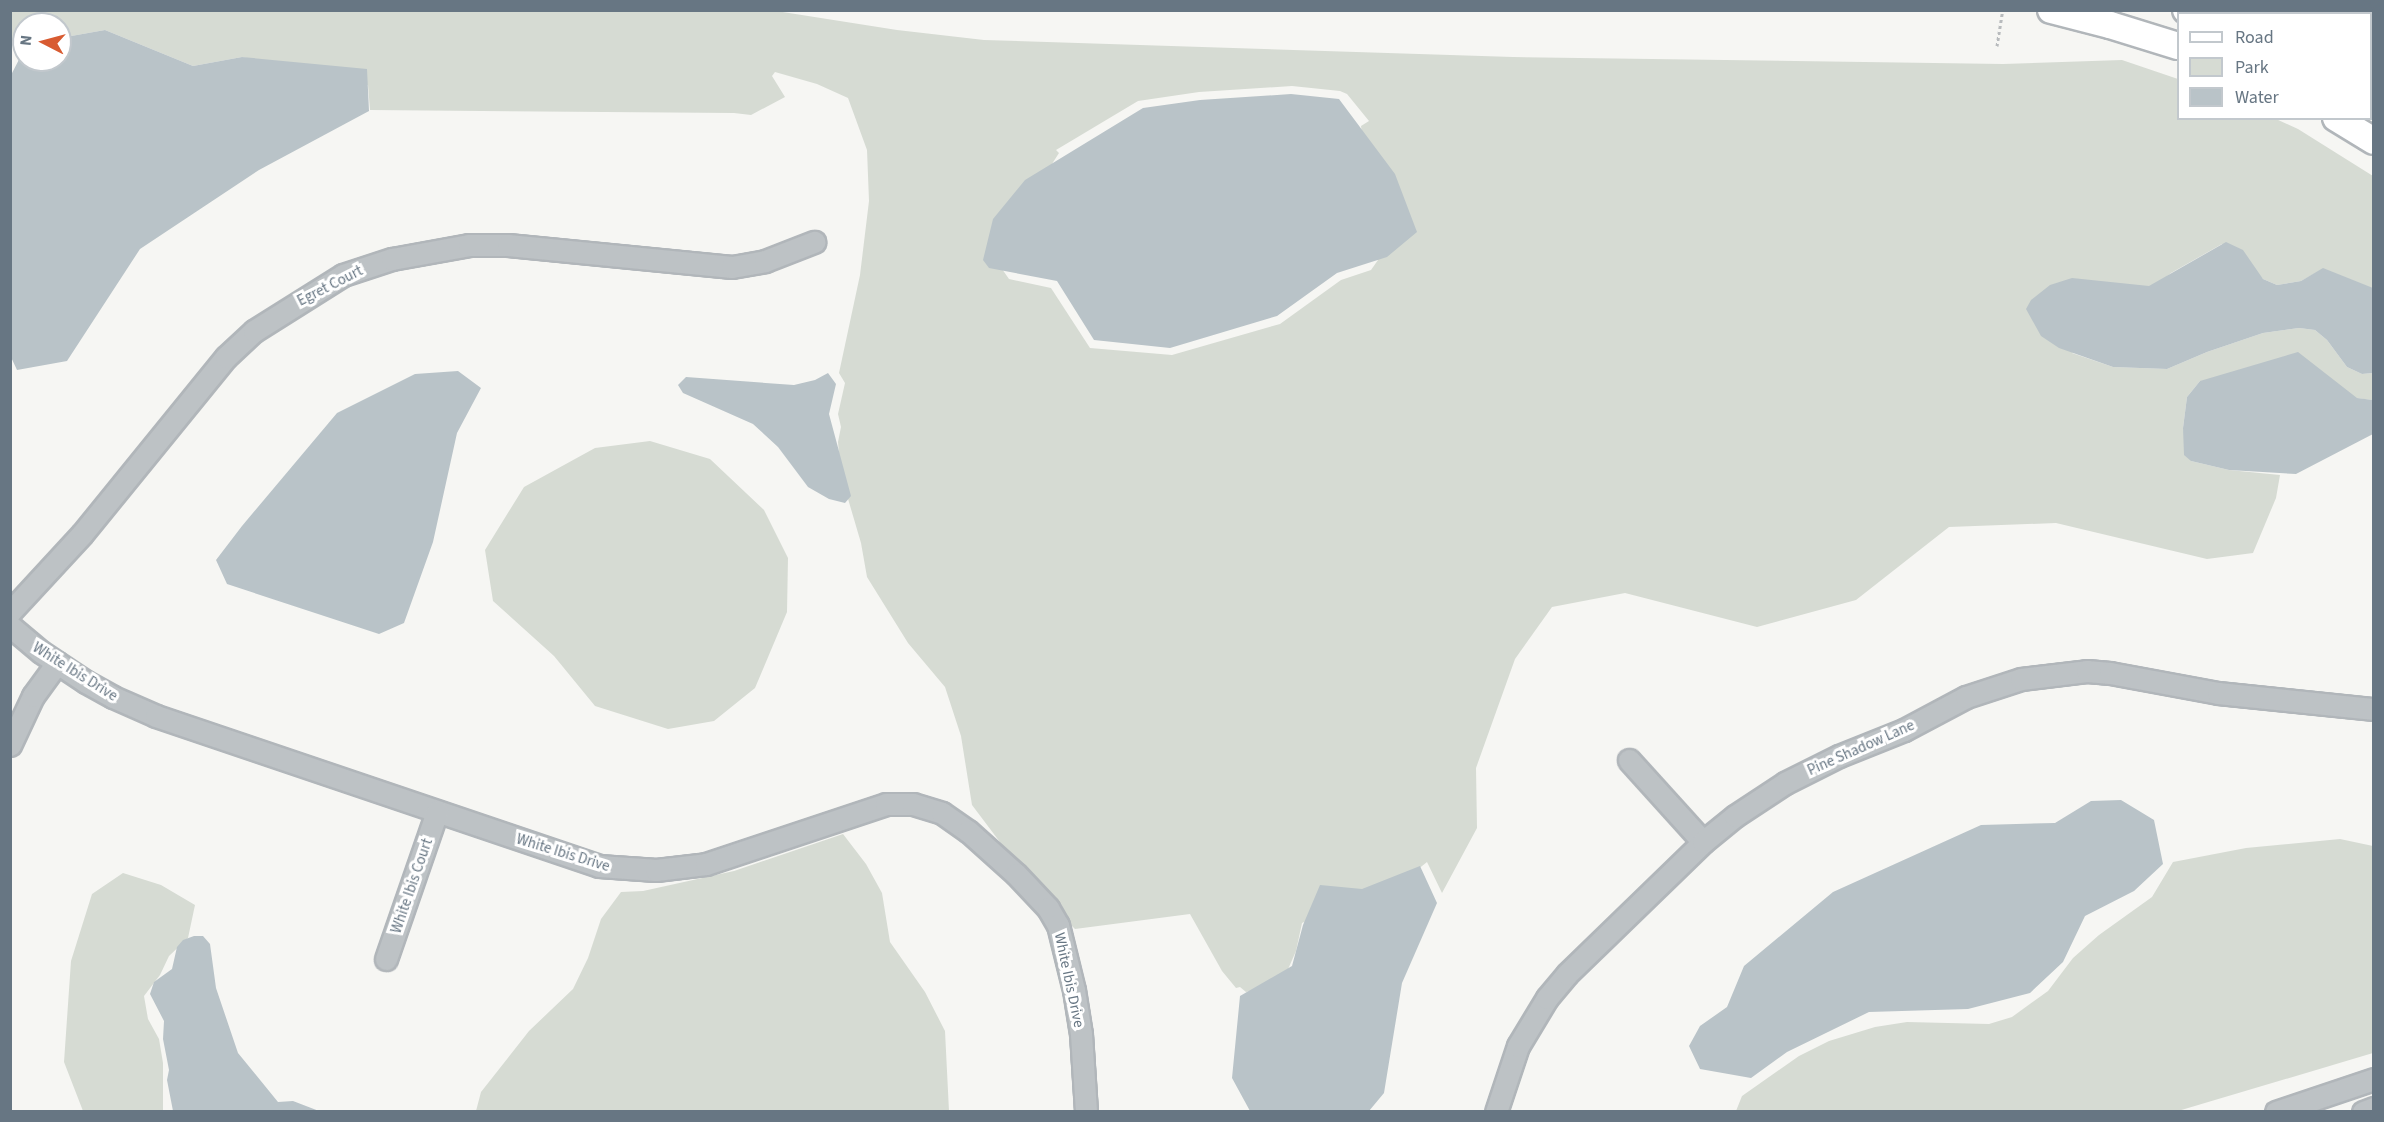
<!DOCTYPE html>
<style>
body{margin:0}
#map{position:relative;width:2384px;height:1122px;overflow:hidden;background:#f6f6f3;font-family:"Source Sans 3",sans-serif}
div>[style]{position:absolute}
.green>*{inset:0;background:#d6dbd3}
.water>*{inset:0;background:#b9c3c8}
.path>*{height:3px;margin-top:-1.5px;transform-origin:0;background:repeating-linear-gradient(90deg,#b8bbbd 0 3px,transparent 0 6px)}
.roads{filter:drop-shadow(2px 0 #b1b6ba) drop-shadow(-2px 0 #b1b6ba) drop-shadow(0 2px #b1b6ba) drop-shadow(0 -2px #b1b6ba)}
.minor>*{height:21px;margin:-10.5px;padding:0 10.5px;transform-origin:10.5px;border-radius:10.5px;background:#bdc2c5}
.major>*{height:26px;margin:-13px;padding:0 13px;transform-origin:13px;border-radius:13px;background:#fff}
span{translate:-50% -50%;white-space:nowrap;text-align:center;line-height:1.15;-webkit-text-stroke:6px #fff;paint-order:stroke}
.street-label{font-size:15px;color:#677683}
.frame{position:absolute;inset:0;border:12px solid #677683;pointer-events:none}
.legend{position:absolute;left:2177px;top:12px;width:195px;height:108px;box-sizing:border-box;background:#fff;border:2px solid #c2c8cd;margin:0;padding:8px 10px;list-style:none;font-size:18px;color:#677683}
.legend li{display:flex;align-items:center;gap:12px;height:30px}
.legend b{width:30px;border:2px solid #c2c8cd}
.north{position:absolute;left:12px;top:12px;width:60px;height:60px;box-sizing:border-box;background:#fff;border:2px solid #c2c8cd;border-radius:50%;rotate:276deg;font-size:16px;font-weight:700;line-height:24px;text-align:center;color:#677683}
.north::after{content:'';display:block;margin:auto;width:21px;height:27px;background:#d85b31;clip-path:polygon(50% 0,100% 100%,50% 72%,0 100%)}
</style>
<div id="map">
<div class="green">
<div style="clip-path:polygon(evenodd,11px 10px,770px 10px,897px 30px,984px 40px,1513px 57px,2003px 64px,2122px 60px,2178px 79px,2178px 118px,2276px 119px,2298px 129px,2373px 176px,2373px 295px,2321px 270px,2301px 281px,2277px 285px,2263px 279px,2222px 244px,2171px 273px,2072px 353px,2113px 367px,2167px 369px,2207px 352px,2263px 333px,2299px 328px,2315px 330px,2327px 340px,2347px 367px,2362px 374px,2373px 373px,2373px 400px,2200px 381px,2187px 397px,2183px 428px,2191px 461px,2229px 470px,2280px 475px,2276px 498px,2253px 553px,2207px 559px,2056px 523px,1949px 527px,1856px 600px,1757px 627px,1625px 593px,1552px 607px,1515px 659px,1476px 768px,1477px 828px,1442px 893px,1427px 862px,1412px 874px,1302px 923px,1296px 951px,1282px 983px,1246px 992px,1240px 987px,1236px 988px,1222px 971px,1190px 914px,1075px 929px,1039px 894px,972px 805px,961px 736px,945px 687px,908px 643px,867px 577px,861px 543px,841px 475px,838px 442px,841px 427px,838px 414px,845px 383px,839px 373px,860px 275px,869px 201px,867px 150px,848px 98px,817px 84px,775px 72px,772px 76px,785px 97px,751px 115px,734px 113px,370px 110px,368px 85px,242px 57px,193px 66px,105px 30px,60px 38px,60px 24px,24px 24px,23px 51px,11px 40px,11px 10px,1292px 86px,1340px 91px,1347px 94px,1369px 121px,1361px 126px,1378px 260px,1371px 270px,1341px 280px,1280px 324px,1172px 355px,1090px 348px,1051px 288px,1009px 279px,993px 256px,1059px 153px,1056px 150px,1138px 101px,1199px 92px,1292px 86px)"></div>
<div style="clip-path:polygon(650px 441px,710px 459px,764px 510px,788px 558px,787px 612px,755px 688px,714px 721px,668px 729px,595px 706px,554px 656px,493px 601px,485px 550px,524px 487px,595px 448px)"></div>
<div style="clip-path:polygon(843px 834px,866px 864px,882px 893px,890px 942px,925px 992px,945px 1031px,949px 1111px,476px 1111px,481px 1092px,529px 1031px,573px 989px,588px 958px,601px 919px,621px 892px,643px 891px,734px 871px)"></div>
<div style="clip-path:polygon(2340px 839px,2373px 846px,2373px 1053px,2178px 1111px,1736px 1111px,1742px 1096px,1799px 1056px,1829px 1041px,1875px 1027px,1907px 1022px,1989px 1024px,2012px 1017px,2048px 991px,2073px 958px,2099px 935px,2152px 897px,2173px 862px,2246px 848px)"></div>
<div style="clip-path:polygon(123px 873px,161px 885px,195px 905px,188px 938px,169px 956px,160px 975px,144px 996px,148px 1019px,159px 1039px,163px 1063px,163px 1111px,83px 1111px,64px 1062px,71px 961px,92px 894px)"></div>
</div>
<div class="water">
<div style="clip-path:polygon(105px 30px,193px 66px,242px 57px,367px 69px,369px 111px,259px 170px,140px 249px,67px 361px,17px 370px,10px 355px,11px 75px,24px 50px,24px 60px,60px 60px,60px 38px)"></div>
<div style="clip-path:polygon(1291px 94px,1339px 99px,1395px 174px,1417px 232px,1387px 257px,1337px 273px,1277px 316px,1170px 348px,1094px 340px,1057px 281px,989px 268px,983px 260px,993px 219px,1025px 180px,1143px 108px,1200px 100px)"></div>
<div style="clip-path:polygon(2226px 242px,2243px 250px,2263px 279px,2277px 285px,2301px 281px,2323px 268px,2373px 288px,2373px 373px,2362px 374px,2347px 367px,2327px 340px,2315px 330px,2299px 328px,2263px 333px,2207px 352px,2167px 369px,2113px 367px,2059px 348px,2041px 336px,2026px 309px,2031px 300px,2050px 285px,2072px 278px,2149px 286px)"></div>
<div style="clip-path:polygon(2298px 352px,2357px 398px,2373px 400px,2373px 434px,2296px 474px,2229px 470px,2191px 461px,2184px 455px,2183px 428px,2187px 397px,2200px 381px)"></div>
<div style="clip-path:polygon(458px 371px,481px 388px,457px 433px,433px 542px,404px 623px,379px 634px,227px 584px,216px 560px,242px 526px,337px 413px,415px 374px)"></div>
<div style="clip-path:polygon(828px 373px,836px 384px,829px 414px,851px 496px,845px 503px,829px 499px,808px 487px,778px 447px,753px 424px,683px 393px,678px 385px,686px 377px,794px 385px,815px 380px)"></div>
<div style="clip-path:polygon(2121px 800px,2154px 820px,2163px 864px,2134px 891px,2085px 916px,2063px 962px,2030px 993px,1968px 1009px,1869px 1012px,1787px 1052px,1751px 1078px,1700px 1069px,1689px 1046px,1700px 1026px,1727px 1007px,1744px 966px,1833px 892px,1981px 825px,2055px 823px,2091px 801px)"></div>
<div style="clip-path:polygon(1420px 866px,1437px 903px,1402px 983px,1384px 1093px,1369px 1111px,1250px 1111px,1232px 1078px,1240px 996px,1292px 966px,1303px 925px,1320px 885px,1362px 889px)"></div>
<div style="clip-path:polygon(194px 936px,203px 936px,210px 944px,216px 988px,238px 1053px,278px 1102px,293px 1101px,319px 1111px,173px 1111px,167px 1080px,169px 1070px,163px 1039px,164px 1021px,150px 994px,154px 982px,172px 969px,177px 947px,183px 940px)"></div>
</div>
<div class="path">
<div style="left:1997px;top:46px;width:36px;rotate:-81deg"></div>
</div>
<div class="roads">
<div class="minor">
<div style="left:10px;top:612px;width:106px;rotate:-47.3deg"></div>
<div style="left:82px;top:534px;width:228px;rotate:-50.9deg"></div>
<div style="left:226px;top:357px;width:38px;rotate:-43deg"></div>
<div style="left:254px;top:331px;width:105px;rotate:-32.2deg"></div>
<div style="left:343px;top:275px;width:52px;rotate:-18.1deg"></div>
<div style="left:392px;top:259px;width:78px;rotate:-10.3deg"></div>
<div style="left:469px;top:245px;width:39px"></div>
<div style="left:508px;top:245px;width:225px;rotate:5.6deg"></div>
<div style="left:732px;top:267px;width:34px;rotate:-10deg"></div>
<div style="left:765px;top:261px;width:53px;rotate:-21.2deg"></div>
<div style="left:10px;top:626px;width:40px;rotate:40deg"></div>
<div style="left:41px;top:652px;width:54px;rotate:33.7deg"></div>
<div style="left:86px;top:682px;width:31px;rotate:29deg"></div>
<div style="left:113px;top:697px;width:47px;rotate:23.8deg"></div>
<div style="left:156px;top:716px;width:468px;rotate:18.7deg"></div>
<div style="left:599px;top:866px;width:57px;rotate:4deg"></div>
<div style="left:656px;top:870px;width:50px;rotate:-6.8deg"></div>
<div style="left:706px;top:864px;width:190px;rotate:-18.4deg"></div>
<div style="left:886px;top:804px;width:27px"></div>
<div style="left:913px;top:804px;width:30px;rotate:17deg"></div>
<div style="left:942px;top:813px;width:32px;rotate:35deg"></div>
<div style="left:968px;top:831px;width:64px;rotate:41.9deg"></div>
<div style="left:1016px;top:874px;width:47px;rotate:46.7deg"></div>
<div style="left:1048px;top:908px;width:20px;rotate:60deg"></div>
<div style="left:1058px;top:925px;width:67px;rotate:76.2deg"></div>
<div style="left:1074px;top:990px;width:45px;rotate:81deg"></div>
<div style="left:1081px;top:1034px;width:78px;rotate:86.3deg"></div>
<div style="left:10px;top:745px;width:54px;rotate:-64.9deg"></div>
<div style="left:33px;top:696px;width:41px;rotate:-54deg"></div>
<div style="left:1629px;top:760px;width:110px;rotate:47.9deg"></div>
<div style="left:386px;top:959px;width:156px;rotate:-70.9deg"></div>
<div style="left:1496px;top:1112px;width:70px;rotate:-71.6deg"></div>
<div style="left:1518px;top:1046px;width:56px;rotate:-58.9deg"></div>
<div style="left:1547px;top:998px;width:31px;rotate:-50deg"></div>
<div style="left:1567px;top:974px;width:190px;rotate:-44.1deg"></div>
<div style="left:1703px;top:842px;width:41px;rotate:-39.1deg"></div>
<div style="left:1735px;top:816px;width:60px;rotate:-33.4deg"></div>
<div style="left:1785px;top:783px;width:60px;rotate:-26.6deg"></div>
<div style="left:1839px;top:756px;width:70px;rotate:-21.8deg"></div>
<div style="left:1904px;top:730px;width:70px;rotate:-28deg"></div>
<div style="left:1966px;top:697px;width:58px;rotate:-18.1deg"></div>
<div style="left:2021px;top:679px;width:66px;rotate:-6.9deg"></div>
<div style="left:2087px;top:671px;width:23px;rotate:5deg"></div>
<div style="left:2110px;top:673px;width:110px;rotate:10.5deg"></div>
<div style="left:2218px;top:693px;width:157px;rotate:5.9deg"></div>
<div style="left:2276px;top:1112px;width:103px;rotate:-18.6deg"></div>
<div style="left:2363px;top:1112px;width:12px;rotate:-20deg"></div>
</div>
<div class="major">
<div style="left:2051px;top:10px;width:61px;rotate:14.3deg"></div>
<div style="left:2110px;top:25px;width:71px;rotate:17.2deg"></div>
<div style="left:2186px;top:10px;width:9px;rotate:27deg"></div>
<div style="left:2370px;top:96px;width:4px;rotate:27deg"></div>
<div style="left:2336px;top:118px;width:44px;rotate:31.2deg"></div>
</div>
</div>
<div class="street-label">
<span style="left:330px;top:286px;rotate:-27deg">Egret Court</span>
<span style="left:75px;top:672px;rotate:32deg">White Ibis Drive</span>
<span style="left:1861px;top:748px;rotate:-24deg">Pine Shadow Lane</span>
<span style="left:563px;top:853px;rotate:17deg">White Ibis Drive</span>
<span style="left:412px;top:886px;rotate:-71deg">White Ibis Court</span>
<span style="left:1069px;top:980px;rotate:78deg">White Ibis Drive</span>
</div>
<div class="frame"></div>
<ul class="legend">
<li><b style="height:8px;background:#fff"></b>Road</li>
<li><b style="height:16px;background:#d6dbd3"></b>Park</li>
<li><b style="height:16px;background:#b9c3c8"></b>Water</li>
</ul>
<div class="north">N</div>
</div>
